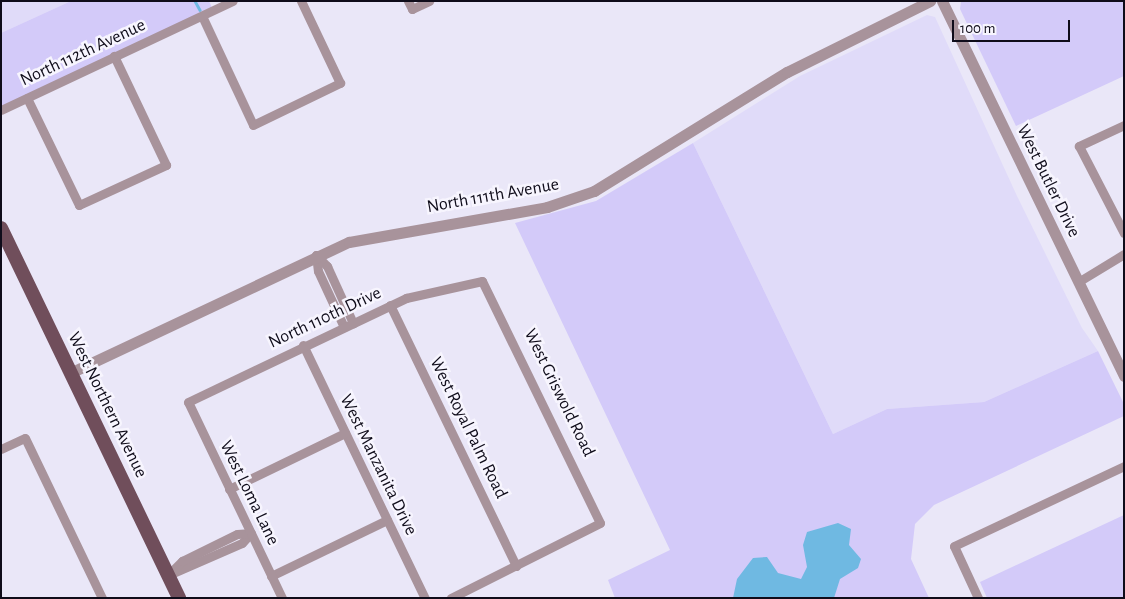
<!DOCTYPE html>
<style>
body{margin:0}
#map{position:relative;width:1125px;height:599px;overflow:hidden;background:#eae7f8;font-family:"Alegreya Sans",sans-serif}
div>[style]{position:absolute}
.built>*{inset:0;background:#e0dbf9}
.green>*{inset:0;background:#d3caf9}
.water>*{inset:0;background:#6fb9e2}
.stream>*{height:2.5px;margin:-1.25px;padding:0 1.25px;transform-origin:1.25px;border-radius:1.25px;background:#6fb9e2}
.minor>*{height:9px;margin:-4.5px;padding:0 4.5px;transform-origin:4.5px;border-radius:4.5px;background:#a8939b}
.tertiary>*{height:11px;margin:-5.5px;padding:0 5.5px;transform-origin:5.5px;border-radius:5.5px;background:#a8939b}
.primary>*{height:14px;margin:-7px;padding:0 7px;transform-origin:7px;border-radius:7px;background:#704e5b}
span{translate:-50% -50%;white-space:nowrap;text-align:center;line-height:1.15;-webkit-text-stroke:5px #f7f5fe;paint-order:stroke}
.street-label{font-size:18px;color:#0f0c1a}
.frame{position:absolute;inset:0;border:2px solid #0f0c1a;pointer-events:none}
.scale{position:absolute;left:952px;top:20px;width:118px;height:22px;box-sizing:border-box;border:2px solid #0f0c1a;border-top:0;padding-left:6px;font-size:15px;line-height:18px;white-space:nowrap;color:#0f0c1a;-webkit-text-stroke:4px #f7f5fe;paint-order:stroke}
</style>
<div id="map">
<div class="built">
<div style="clip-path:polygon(1px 1px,71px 1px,1px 33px)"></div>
<div style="clip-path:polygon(927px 15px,935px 17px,1017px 196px,1082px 328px,1098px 351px,984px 402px,887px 409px,833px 434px,693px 143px,800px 76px)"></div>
</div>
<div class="green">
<div style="clip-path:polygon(71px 1px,209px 1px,212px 8px,1px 107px,1px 33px)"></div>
<div style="clip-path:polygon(961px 1px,1124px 1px,1124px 76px,1016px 126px,960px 9px)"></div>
<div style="clip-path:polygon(693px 143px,833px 434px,887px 409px,984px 402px,1098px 351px,1124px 404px,1124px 416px,934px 505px,915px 524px,911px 559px,929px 598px,615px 598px,608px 580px,670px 550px,515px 223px,596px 201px)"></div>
<div style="clip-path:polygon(1124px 515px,1124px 598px,987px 598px,980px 582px)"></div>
</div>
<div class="water">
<div style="clip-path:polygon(838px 523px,851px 529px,849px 545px,861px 559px,858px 568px,840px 579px,834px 598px,733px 598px,737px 579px,753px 558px,767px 557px,778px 573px,801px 579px,807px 567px,803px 545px,807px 532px)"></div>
</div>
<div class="stream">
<div style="left:195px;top:1px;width:10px;rotate:61deg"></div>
</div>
<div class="minor">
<div style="left:408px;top:1px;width:9px;rotate:63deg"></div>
<div style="left:412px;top:9px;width:19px;rotate:-25deg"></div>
<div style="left:202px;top:16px;width:120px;rotate:64.9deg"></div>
<div style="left:253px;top:125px;width:97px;rotate:-25.8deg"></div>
<div style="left:340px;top:83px;width:91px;rotate:-115.4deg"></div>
<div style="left:27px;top:98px;width:119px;rotate:64.1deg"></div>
<div style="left:79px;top:205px;width:96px;rotate:-24.7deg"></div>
<div style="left:166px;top:165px;width:121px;rotate:-115.5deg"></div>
<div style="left:1px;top:110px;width:256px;rotate:-25.2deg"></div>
<div style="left:1124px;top:125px;width:50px;rotate:155deg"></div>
<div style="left:1079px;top:146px;width:98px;rotate:62.7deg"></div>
<div style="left:316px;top:255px;width:16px;rotate:45deg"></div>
<div style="left:327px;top:266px;width:63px;rotate:65.5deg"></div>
<div style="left:316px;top:255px;width:16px;rotate:83deg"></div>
<div style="left:318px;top:271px;width:62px;rotate:65.1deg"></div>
<div style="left:1078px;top:282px;width:54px;rotate:-31.3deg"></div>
<div style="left:390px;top:305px;width:290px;rotate:64.2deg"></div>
<div style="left:303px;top:345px;width:281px;rotate:64.3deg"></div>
<div style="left:1px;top:449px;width:26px;rotate:-25deg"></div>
<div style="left:25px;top:438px;width:178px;rotate:64.3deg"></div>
<div style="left:229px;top:489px;width:129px;rotate:-25.8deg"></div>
<div style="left:171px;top:574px;width:77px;rotate:-23.6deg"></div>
<div style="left:242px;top:543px;width:13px;rotate:-48deg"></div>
<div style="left:168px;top:575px;width:20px;rotate:-45deg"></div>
<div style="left:182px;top:561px;width:61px;rotate:-26.1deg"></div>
<div style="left:237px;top:534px;width:14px;rotate:-4deg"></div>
<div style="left:271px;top:576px;width:129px;rotate:-25.8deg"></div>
<div style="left:282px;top:598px;width:217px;rotate:-115.6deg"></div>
<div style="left:188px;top:402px;width:242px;rotate:-25.5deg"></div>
<div style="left:406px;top:298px;width:78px;rotate:-12.6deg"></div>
<div style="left:482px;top:281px;width:269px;rotate:64deg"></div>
<div style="left:600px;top:523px;width:167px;rotate:153.3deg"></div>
<div style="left:978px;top:598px;width:57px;rotate:-114.8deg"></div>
<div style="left:954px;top:546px;width:188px;rotate:-25.2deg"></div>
</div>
<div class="tertiary">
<div style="left:942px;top:1px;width:417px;rotate:64.1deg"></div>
<div style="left:70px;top:373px;width:308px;rotate:-25.2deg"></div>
<div style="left:349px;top:242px;width:201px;rotate:-10deg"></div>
<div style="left:547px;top:207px;width:50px;rotate:-18.8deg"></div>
<div style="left:594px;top:191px;width:227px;rotate:-31.7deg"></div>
<div style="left:787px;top:72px;width:160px;rotate:-26.4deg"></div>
</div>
<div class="primary">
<div style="left:1px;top:228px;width:411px;rotate:64.3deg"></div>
</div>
<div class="street-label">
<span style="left:83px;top:53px;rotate:-25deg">North 112th Avenue</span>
<span style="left:1048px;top:181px;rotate:64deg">West Butler Drive</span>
<span style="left:493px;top:196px;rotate:-10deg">North 111th Avenue</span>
<span style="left:325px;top:318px;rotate:-25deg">North 110th Drive</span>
<span style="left:559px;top:393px;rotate:64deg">West Griswold Road</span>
<span style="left:107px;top:405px;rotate:64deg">West Northern Avenue</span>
<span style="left:468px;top:428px;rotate:64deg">West Royal Palm Road</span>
<span style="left:378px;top:465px;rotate:64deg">West Manzanita Drive</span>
<span style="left:249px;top:493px;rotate:64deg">West Loma Lane</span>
</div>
<div class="frame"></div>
<div class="scale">100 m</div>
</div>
